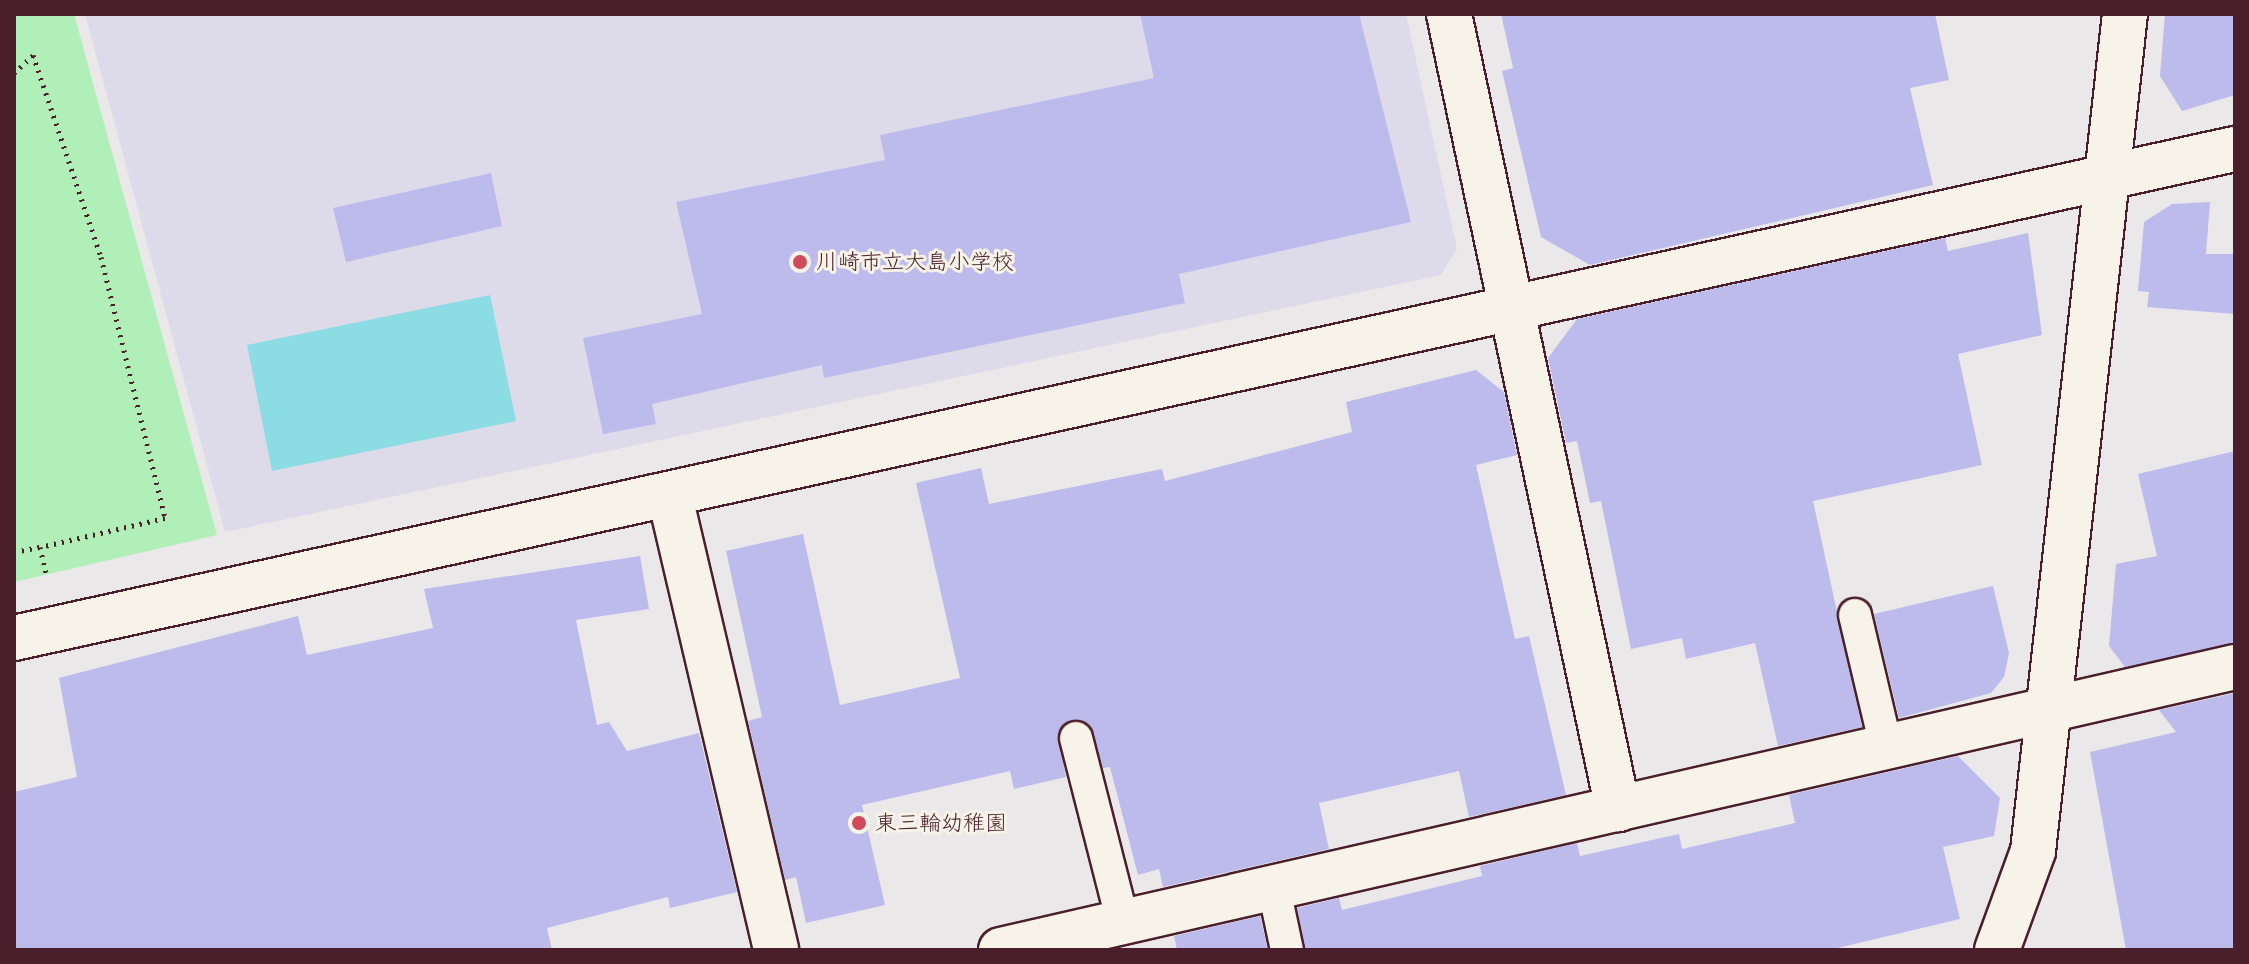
<!DOCTYPE html>
<meta charset="utf-8">
<style>
body{margin:0}
#map{position:relative;width:2249px;height:964px;overflow:hidden;background:#ebe8e9;font-family:"Patrick Hand","Klee One",sans-serif}
div>[style]{position:absolute}
.built>*{inset:0;background:#dddaea}
.green>*{inset:0;background:#b0efb7}
.water>*{inset:0;background:#8bdce3}
.building>*{inset:0;background:#bcbbec}
.path>*{height:5px;margin-top:-2.5px;transform-origin:0;background:repeating-linear-gradient(90deg,#4a1f2b 0 2px,transparent 0 8px)}
.roads{filter:drop-shadow(2px 0 #4a1f2b) drop-shadow(-2px 0 #4a1f2b) drop-shadow(0 2px #4a1f2b) drop-shadow(0 -2px #4a1f2b)}
.lane>*{height:32px;margin:-16px;padding:0 16px;transform-origin:16px;border-radius:16px;background:#f7f3e8}
.street>*{height:44px;margin:-22px;padding:0 22px;transform-origin:22px;border-radius:22px;background:#f7f3e8}
.dots>*{width:22px;height:22px;translate:-50% -50%;box-sizing:border-box;border:4px solid #f7f3e8;border-radius:50%}
span{translate:-50% -50%;white-space:nowrap;text-align:center;line-height:1.15;-webkit-text-stroke:6px #f7f3e8;paint-order:stroke}
.poi-label{font-size:22px;color:#4a1f2b}
.left{translate:0 -50%;text-align:left}
.frame{position:absolute;inset:0;border:16px solid #4a1f2b;pointer-events:none}
</style>
<div id="map">
<div class="built">
<div style="clip-path:polygon(85px 14px,1406px 14px,1457px 249px,1441px 275px,225px 532px)"></div>
</div>
<div class="green">
<div style="clip-path:polygon(14px 14px,74px 14px,217px 535px,14px 582px)"></div>
</div>
<div class="water">
<div style="clip-path:polygon(490px 295px,516px 421px,272px 471px,247px 345px)"></div>
</div>
<div class="building">
<div style="clip-path:polygon(1140px 14px,1359px 14px,1411px 222px,1179px 274px,1185px 303px,824px 378px,822px 365px,652px 404px,656px 424px,603px 434px,583px 338px,702px 314px,676px 202px,885px 160px,880px 135px,1154px 78px)"></div>
<div style="clip-path:polygon(1501px 14px,1935px 14px,1949px 80px,1910px 88px,1933px 185px,1590px 265px,1541px 237px,1502px 71px,1513px 68px)"></div>
<div style="clip-path:polygon(2165px 14px,2235px 14px,2235px 95px,2182px 111px,2160px 76px)"></div>
<div style="clip-path:polygon(491px 173px,502px 226px,346px 262px,333px 208px)"></div>
<div style="clip-path:polygon(2210px 202px,2206px 254px,2235px 254px,2235px 314px,2147px 307px,2149px 292px,2138px 291px,2144px 222px,2172px 204px)"></div>
<div style="clip-path:polygon(2028px 233px,2042px 335px,1958px 354px,1982px 465px,1813px 501px,1862px 727px,1778px 746px,1755px 643px,1686px 659px,1682px 638px,1631px 649px,1601px 501px,1590px 503px,1577px 441px,1566px 443px,1548px 358px,1577px 319px,1945px 238px,1948px 251px)"></div>
<div style="clip-path:polygon(1476px 370px,1504px 392px,1517px 455px,1476px 465px,1515px 639px,1529px 636px,1566px 795px,1469px 817px,1459px 771px,1319px 803px,1329px 849px,1163px 887px,1159px 869px,1138px 875px,1110px 767px,1103px 768px,1090px 725px,1072px 720px,1058px 734px,1066px 777px,1014px 789px,1010px 771px,862px 805px,885px 905px,806px 923px,796px 877px,785px 880px,748px 721px,762px 717px,726px 551px,803px 534px,840px 705px,960px 678px,916px 483px,981px 468px,989px 504px,1162px 469px,1165px 481px,1352px 432px,1346px 402px)"></div>
<div style="clip-path:polygon(2235px 451px,2235px 643px,2125px 667px,2109px 646px,2116px 564px,2157px 556px,2138px 474px)"></div>
<div style="clip-path:polygon(640px 556px,649px 609px,576px 620px,597px 725px,609px 722px,627px 751px,699px 733px,737px 892px,670px 908px,668px 897px,547px 928px,552px 950px,14px 950px,14px 792px,77px 777px,59px 678px,298px 616px,307px 655px,433px 628px,424px 589px)"></div>
<div style="clip-path:polygon(1993px 586px,2009px 653px,2004px 677px,1991px 693px,1899px 718px,1874px 614px)"></div>
<div style="clip-path:polygon(2235px 693px,2235px 950px,2126px 950px,2090px 752px,2176px 732px,2159px 710px)"></div>
<div style="clip-path:polygon(1958px 756px,2000px 798px,1994px 836px,1943px 847px,1960px 919px,1829px 950px,1305px 950px,1297px 908px,1339px 898px,1342px 910px,1482px 876px,1480px 866px,1577px 843px,1580px 856px,1679px 834px,1682px 849px,1795px 823px,1789px 795px)"></div>
<div style="clip-path:polygon(1260px 916px,1268px 950px,1177px 950px,1174px 936px)"></div>
</div>
<div class="path">
<div style="left:14px;top:73px;width:26px;rotate:-43deg"></div>
<div style="left:33px;top:55px;width:213px;rotate:71.4deg"></div>
<div style="left:101px;top:257px;width:269px;rotate:76.2deg"></div>
<div style="left:165px;top:518px;width:128px;rotate:166.9deg"></div>
<div style="left:40px;top:547px;width:27px;rotate:77deg"></div>
<div style="left:14px;top:552px;width:26px;rotate:-11deg"></div>
</div>
<div class="roads">
<div class="lane">
<div style="left:1855px;top:615px;width:135px;rotate:76.7deg"></div>
<div style="left:1076px;top:738px;width:190px;rotate:75.7deg"></div>
<div style="left:1274px;top:889px;width:62px;rotate:78deg"></div>
</div>
<div class="street">
<div style="left:1449px;top:14px;width:813px;rotate:78deg"></div>
<div style="left:670px;top:497px;width:465px;rotate:76.8deg"></div>
<div style="left:14px;top:638px;width:2274px;rotate:-12.42deg"></div>
<div style="left:1001px;top:950px;width:1266px;rotate:-12.92deg"></div>
<div style="left:1997px;top:950px;width:105px;rotate:-70deg"></div>
<div style="left:2033px;top:851px;width:842px;rotate:-83.73deg"></div>
</div>
</div>
<div class="dots">
<div style="left:800px;top:262px;background:#d1495b"></div>
<div style="left:859px;top:823px;background:#d1495b"></div>
</div>
<div class="poi-label">
<span class="left" style="left:816px;top:262px">川崎市立大島小学校</span>
<span class="left" style="left:875px;top:823px">東三輪幼稚園</span>
</div>
<div class="frame"></div>
</div>
